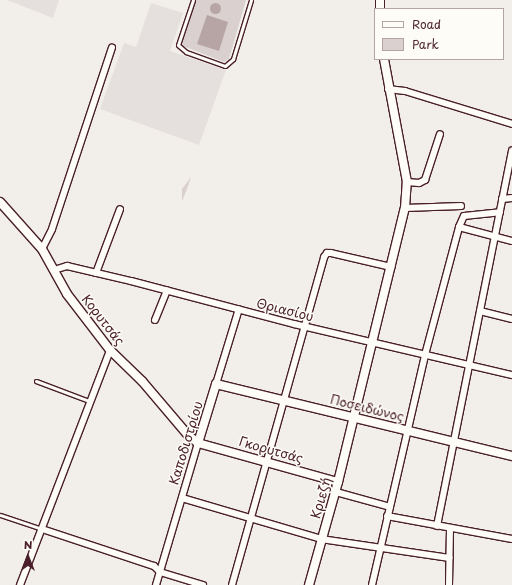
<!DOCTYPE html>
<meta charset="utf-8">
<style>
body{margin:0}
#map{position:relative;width:512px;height:585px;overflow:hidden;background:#f2efeb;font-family:"Playpen Sans",sans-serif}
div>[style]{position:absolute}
.built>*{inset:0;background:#e5dfdd}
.green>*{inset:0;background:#d9d0cf}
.water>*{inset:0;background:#b7a5a6}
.round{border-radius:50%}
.roads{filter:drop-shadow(1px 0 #4a1f2b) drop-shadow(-1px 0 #4a1f2b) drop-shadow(0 1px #4a1f2b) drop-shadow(0 -1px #4a1f2b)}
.service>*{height:3px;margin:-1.5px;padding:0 1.5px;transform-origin:1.5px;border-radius:1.5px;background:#fdfcf7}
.minor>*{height:6px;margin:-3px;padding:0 3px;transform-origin:3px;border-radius:3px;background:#fdfcf7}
.tertiary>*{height:8px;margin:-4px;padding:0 4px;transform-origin:4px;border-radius:4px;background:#fdfcf7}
span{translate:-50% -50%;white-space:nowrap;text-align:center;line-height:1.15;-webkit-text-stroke:3px #fdfcf7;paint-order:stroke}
.street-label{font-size:13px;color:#4a1f2b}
.legend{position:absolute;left:374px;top:8px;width:130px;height:52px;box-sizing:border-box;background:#fdfcf7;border:1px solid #b5a4a5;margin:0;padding:5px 7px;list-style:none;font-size:12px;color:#4a1f2b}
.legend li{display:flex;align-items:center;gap:8px;height:20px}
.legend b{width:20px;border:1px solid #b5a4a5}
.north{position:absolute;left:8px;top:537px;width:40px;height:40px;-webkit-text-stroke:3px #fdfcf7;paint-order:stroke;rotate:0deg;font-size:11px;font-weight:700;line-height:16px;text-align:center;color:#4a1f2b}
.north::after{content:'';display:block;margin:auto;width:14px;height:18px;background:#4a1f2b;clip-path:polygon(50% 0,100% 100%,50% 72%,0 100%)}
</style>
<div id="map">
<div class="built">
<div style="clip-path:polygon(7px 0,59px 0,53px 18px)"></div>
<div style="clip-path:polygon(151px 3px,183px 13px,170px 51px,226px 70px,199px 145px,100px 109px,124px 43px,136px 47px)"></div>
</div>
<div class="green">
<div style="clip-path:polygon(194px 0,246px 0,229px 59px,224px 62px,183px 46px,181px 40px)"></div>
<div style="clip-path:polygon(191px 177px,187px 189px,182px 201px,182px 189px)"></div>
</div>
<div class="water">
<div class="round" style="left:209.5px;top:2.5px;width:11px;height:11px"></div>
<div style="clip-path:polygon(207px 15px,228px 22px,219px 51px,197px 44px)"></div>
</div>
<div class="roads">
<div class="service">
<div style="left:193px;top:0;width:47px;rotate:108.4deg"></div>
<div style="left:178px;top:45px;width:11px;rotate:41deg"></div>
<div style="left:186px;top:52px;width:41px;rotate:19.7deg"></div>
<div style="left:225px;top:66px;width:11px;rotate:-41deg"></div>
<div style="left:233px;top:59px;width:62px;rotate:-73deg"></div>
<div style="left:36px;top:381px;width:57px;rotate:20.7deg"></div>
<div style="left:0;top:515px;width:44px;rotate:18.4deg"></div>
</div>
<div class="minor">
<div style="left:388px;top:89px;width:17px;rotate:7deg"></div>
<div style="left:405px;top:91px;width:112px;rotate:17.1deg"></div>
<div style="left:407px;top:182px;width:12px;rotate:5deg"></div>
<div style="left:419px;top:183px;width:7px;rotate:-27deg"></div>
<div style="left:425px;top:180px;width:48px;rotate:-71.9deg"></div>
<div style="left:502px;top:199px;width:10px;rotate:-6deg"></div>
<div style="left:405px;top:208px;width:56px;rotate:-2deg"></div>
<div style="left:459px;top:227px;width:55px;rotate:14.8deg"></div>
<div style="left:42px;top:249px;width:22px;rotate:-63deg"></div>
<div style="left:52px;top:229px;width:191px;rotate:-71.7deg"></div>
<div style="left:54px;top:270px;width:14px;rotate:-17deg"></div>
<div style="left:67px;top:266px;width:66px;rotate:13.2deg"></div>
<div style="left:131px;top:281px;width:169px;rotate:14.8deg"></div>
<div style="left:294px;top:324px;width:224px;rotate:13.2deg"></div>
<div style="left:96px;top:273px;width:68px;rotate:-69.4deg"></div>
<div style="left:480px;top:311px;width:33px;rotate:14deg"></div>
<div style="left:155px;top:320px;width:32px;rotate:-68deg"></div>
<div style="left:216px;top:384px;width:78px;rotate:-73deg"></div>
<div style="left:336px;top:492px;width:56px;rotate:15.5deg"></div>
<div style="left:182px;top:498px;width:145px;rotate:16.4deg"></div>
<div style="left:321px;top:539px;width:130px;rotate:8.4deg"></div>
<div style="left:387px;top:516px;width:127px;rotate:10.4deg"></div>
<div style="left:437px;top:526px;width:383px;rotate:-78.7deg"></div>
<div style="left:42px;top:529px;width:118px;rotate:18.3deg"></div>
<div style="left:154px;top:566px;width:8px;rotate:45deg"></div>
<div style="left:160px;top:572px;width:45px;rotate:16.8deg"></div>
<div style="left:20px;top:585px;width:252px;rotate:-69deg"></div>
<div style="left:156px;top:585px;width:148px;rotate:-73.5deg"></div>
<div style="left:232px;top:585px;width:341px;rotate:-74.3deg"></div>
<div style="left:324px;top:257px;width:5px;rotate:-53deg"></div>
<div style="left:327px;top:253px;width:4px"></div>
<div style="left:331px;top:253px;width:62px;rotate:13.1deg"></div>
<div style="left:372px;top:585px;width:236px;rotate:-77deg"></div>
<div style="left:425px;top:355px;width:132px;rotate:-75.1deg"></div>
<div style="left:459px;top:227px;width:12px;rotate:-66deg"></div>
<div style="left:464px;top:216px;width:36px;rotate:-6deg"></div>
<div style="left:449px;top:585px;width:56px;rotate:-89deg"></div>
</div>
<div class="tertiary">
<div style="left:380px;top:0;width:9px;rotate:90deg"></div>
<div style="left:0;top:202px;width:63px;rotate:48.2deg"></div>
<div style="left:42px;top:249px;width:51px;rotate:60.9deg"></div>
<div style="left:67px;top:294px;width:71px;rotate:52.5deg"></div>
<div style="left:110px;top:350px;width:45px;rotate:44.1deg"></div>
<div style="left:142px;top:381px;width:71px;rotate:49.6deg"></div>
<div style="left:188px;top:435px;width:13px;rotate:39deg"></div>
<div style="left:198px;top:443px;width:145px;rotate:15.6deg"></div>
<div style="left:198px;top:443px;width:62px;rotate:-73deg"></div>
<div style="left:216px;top:384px;width:305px;rotate:13.7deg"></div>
<div style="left:309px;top:585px;width:107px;rotate:-74.3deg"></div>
<div style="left:338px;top:482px;width:282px;rotate:-76.3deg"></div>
<div style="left:405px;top:208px;width:26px;rotate:-86deg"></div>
<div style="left:407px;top:182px;width:125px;rotate:-100.6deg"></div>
</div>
</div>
<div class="street-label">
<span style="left:285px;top:310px;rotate:14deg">Θριασίου</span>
<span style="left:103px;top:320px;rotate:52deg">Κορυτσάς</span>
<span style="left:367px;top:408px;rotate:14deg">Ποσειδώνος</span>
<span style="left:186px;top:443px;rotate:-73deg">Καποδιστρίου</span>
<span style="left:271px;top:450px;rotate:16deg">Γκορυτσάς</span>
<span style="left:321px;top:498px;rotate:-74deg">Κριεζή</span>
</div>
<ul class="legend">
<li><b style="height:5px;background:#fdfcf7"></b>Road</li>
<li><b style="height:11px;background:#d9d0cf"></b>Park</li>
</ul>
<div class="north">N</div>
</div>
